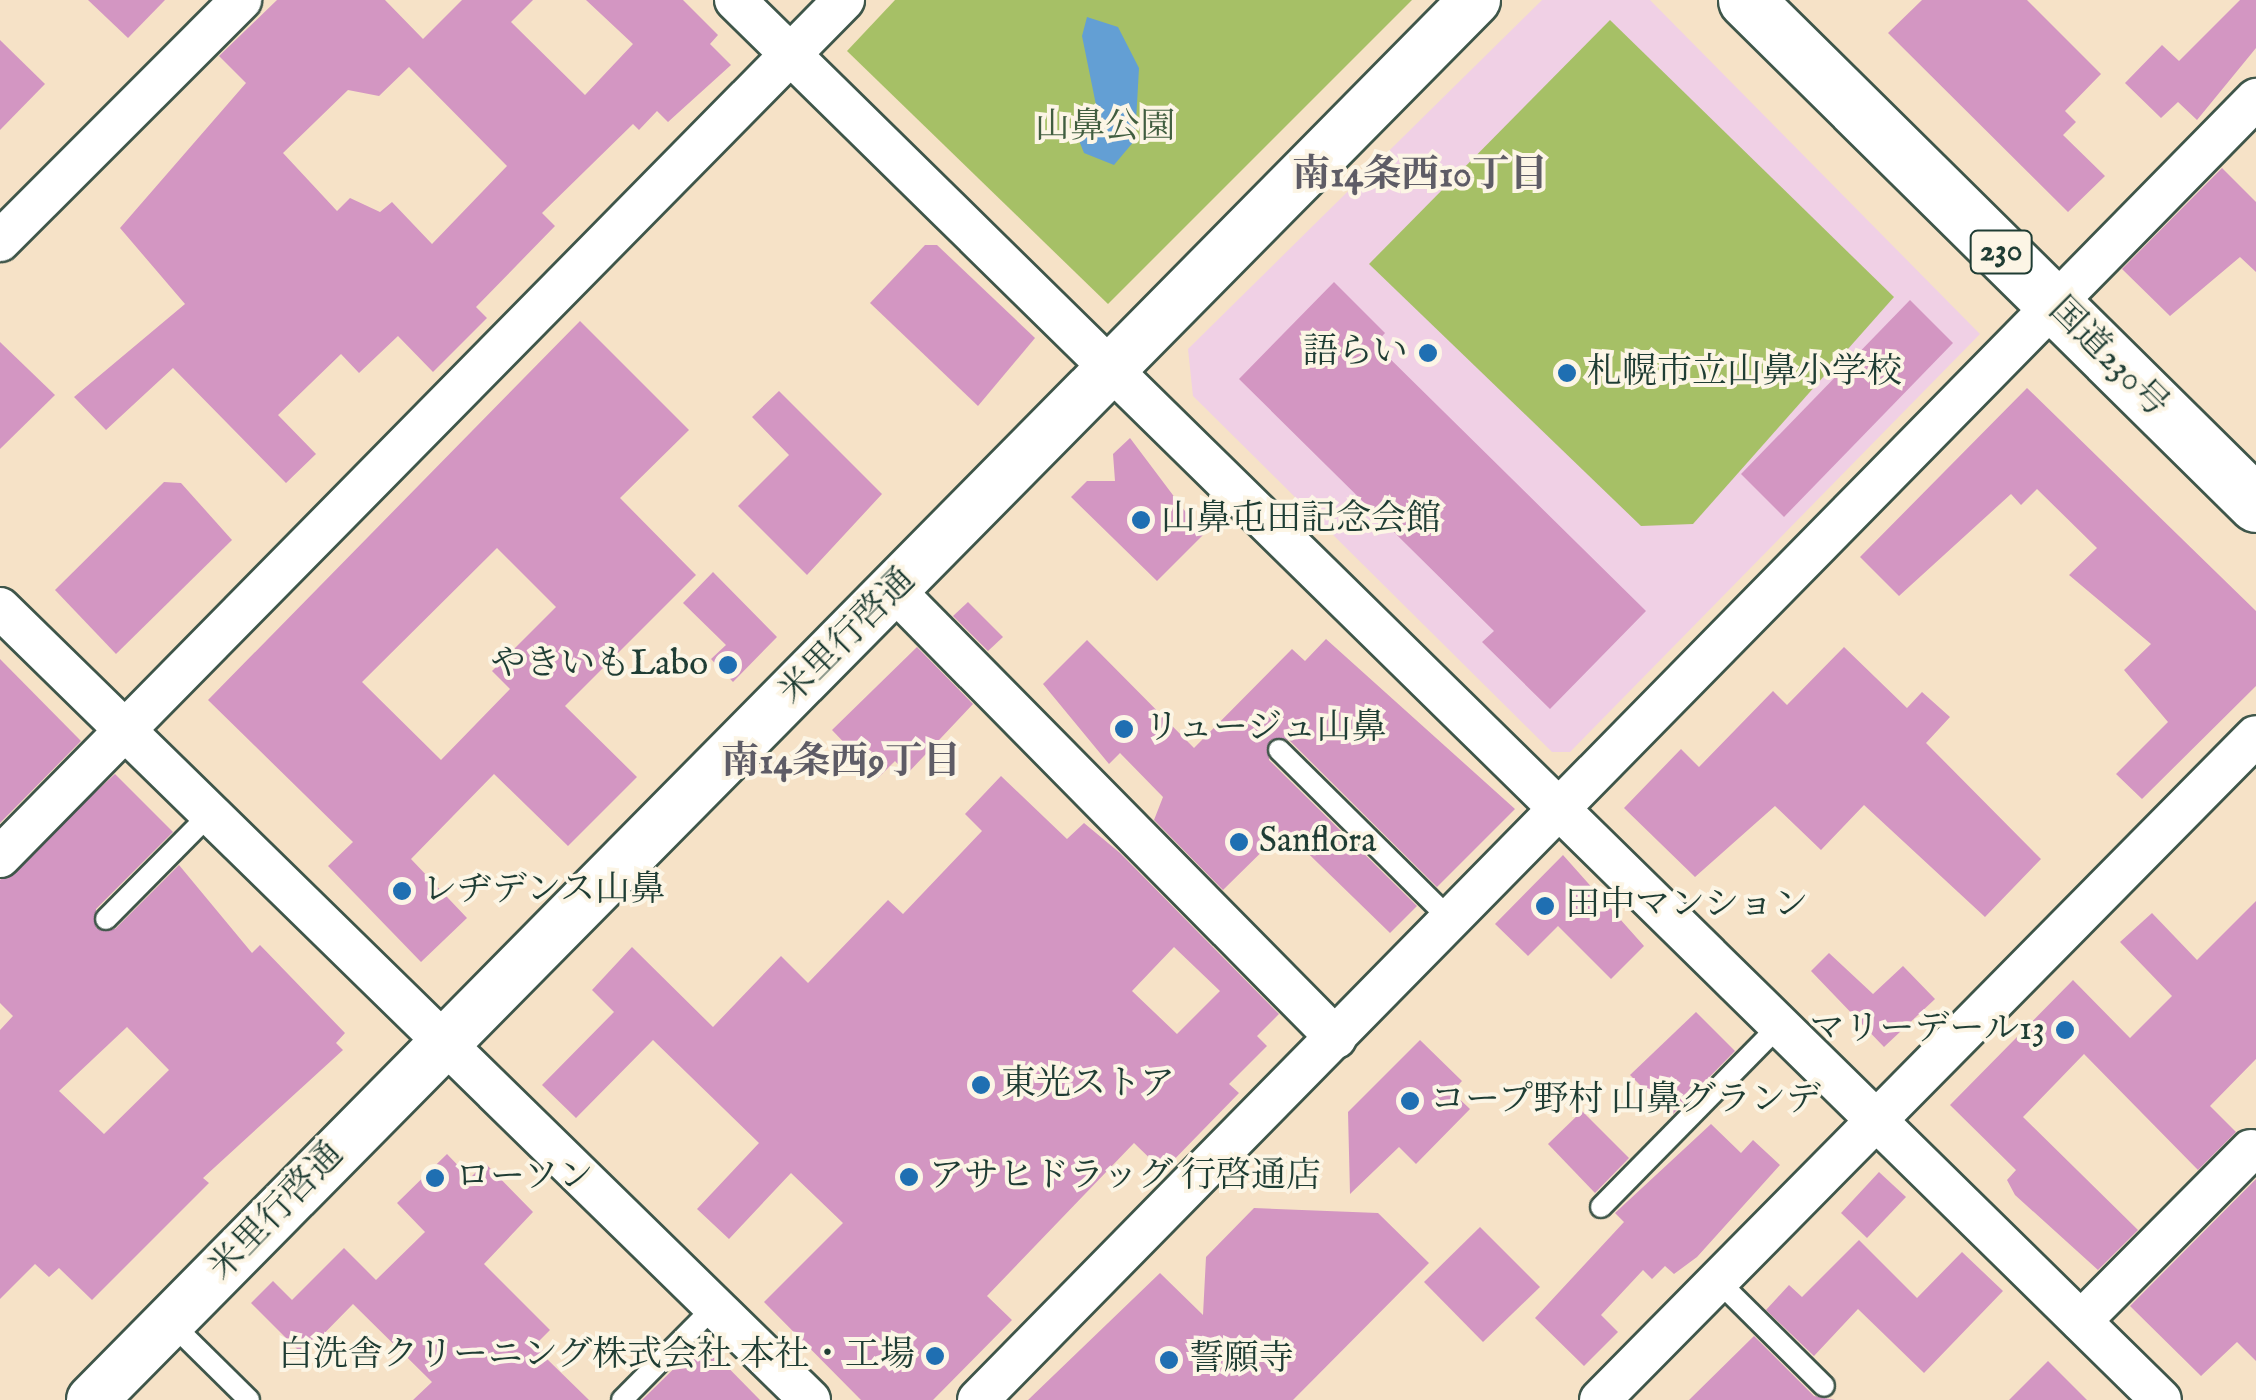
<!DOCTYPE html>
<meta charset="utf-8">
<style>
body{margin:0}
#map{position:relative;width:2256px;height:1400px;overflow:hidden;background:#f6e2c7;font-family:"IM FELL English","Noto Serif JP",serif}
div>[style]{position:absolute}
.built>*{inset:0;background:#f0d0e5}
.green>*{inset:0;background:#a6c066}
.water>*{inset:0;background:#639fd4}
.building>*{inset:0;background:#d396c2}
.roads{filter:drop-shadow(2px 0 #3f564a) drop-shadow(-2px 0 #3f564a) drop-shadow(0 2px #3f564a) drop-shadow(0 -2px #3f564a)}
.service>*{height:20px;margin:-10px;padding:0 10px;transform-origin:10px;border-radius:10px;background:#fff}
.minor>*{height:40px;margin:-20px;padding:0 20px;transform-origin:20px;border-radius:20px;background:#fff}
.tertiary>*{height:50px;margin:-25px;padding:0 25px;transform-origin:25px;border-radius:25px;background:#fff}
.trunk>*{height:55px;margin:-27.5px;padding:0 27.5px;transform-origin:27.5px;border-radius:27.5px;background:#fff}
.dots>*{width:28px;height:28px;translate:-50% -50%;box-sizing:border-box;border:5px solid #fcf5e5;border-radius:50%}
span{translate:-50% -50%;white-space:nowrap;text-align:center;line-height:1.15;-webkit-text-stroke:8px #fcf5e5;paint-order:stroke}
.shield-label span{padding:2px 8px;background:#fcf5e5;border:2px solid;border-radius:8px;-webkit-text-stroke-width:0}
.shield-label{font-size:32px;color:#1f3d34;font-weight:700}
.park-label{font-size:35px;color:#415e40}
.poi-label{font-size:35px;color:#1f3d34}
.right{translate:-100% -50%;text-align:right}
.left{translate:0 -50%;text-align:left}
.street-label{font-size:35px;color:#1f3d34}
.neighbourhood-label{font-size:38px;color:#5e5c66;font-weight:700}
</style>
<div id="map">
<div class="built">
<div style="clip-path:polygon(1542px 0,1650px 0,1980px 334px,1570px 752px,1552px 752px,1193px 396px,1188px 349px)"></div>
</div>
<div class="green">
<div style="clip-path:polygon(895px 0,1412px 0,1108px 304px,847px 51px)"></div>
<div style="clip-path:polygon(1610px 20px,1894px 297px,1693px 524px,1641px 526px,1369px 264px)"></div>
</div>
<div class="water">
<div style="clip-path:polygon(1087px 17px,1118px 27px,1139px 68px,1135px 140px,1114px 165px,1084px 153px,1078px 138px,1096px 105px,1082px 36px)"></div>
</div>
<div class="building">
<div style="clip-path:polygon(88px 0,165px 0,128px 38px)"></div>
<div style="clip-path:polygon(evenodd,277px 0,385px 0,423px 39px,462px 0,533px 0,511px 22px,585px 95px,633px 44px,586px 0,683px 0,718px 35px,710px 44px,731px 65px,668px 122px,657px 111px,639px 130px,633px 124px,542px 213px,555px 226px,476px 307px,487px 318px,433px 372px,398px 336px,359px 373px,341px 354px,278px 415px,316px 454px,286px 483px,173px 368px,106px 430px,74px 397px,185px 304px,120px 228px,246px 83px,219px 56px,277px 0,409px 67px,507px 166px,432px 244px,392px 202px,380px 212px,350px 198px,337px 211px,283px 153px,348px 90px,379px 96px,409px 67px)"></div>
<div style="clip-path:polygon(1922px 0,2027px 0,2101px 74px,2065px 111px,2076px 122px,2063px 135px,2105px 176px,2068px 212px,1888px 33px)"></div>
<div style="clip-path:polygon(2240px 0,2256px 0,2256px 48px,2197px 120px,2178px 102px,2161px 118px,2125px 83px,2162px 45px,2179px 61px)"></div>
<div style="clip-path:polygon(0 40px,45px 84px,0 130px)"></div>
<div style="clip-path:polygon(2222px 168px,2256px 202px,2256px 272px,2240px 257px,2170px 316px,2122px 269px)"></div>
<div style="clip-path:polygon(925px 245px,937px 245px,1035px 338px,978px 406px,870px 303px)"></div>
<div style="clip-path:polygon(1334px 282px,1385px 333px,1375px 344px,1646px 611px,1550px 709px,1482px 642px,1494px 631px,1239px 379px)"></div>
<div style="clip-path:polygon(1910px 300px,1953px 343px,1784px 517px,1741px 474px)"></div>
<div style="clip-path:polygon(evenodd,580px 321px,689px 430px,620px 498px,696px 575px,565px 706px,637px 777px,568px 846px,494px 774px,411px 859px,467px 918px,421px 962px,328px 866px,353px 842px,208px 700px,580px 321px,497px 548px,556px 607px,492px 671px,510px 689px,441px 760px,362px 682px,497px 548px)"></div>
<div style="clip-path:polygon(0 342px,55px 395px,0 449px)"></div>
<div style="clip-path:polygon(2027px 388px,2256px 611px,2256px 686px,2142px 799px,2116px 774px,2168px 722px,2124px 670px,2151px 644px,2069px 575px,2097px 548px,2037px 489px,2021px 505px,2011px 494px,1899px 596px,1860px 557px)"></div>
<div style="clip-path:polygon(779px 391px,882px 494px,807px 575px,738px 506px,789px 455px,752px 417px)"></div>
<div style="clip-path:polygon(1130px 438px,1203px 535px,1157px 581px,1071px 497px,1087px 481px,1115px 481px,1113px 454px)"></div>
<div style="clip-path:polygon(164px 482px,181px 483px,232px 540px,116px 654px,55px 590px)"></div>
<div style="clip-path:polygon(713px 572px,777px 637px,733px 682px,711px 659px,726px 645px,683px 603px)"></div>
<div style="clip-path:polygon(968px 602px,1003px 637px,988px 651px,953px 616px)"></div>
<div style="clip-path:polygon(1326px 639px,1515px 809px,1437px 887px,1289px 740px,1270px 740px,1269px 760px,1417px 906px,1390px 933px,1284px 830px,1223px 890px,1154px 820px,1163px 797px,1120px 753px,1109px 764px,1043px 684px,1087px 640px,1194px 748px,1292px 649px,1305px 661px)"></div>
<div style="clip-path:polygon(917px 647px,973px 704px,907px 774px,895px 761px,878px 778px,832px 730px)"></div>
<div style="clip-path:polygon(1844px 647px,1907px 708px,1922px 692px,1950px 717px,1926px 743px,2041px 859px,1985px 917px,1864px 805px,1821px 850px,1775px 806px,1695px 877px,1624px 808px,1681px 749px,1699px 767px,1773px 691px,1787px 705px)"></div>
<div style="clip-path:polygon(0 659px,81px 741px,0 823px)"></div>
<div style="clip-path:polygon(evenodd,115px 774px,173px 832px,96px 909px,96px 928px,115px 929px,179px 865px,252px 953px,260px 945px,345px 1033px,336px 1043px,343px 1050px,203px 1178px,209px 1183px,92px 1300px,59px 1268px,49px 1277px,35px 1264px,0 1299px,0 1030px,13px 1016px,0 1003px,0 880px,115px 774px,127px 1027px,169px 1070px,104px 1134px,59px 1091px,127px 1027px)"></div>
<div style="clip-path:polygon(evenodd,1001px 776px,1067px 839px,1084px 823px,1120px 853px,1279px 1014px,1257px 1036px,1267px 1046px,1229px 1084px,1239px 1093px,1163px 1171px,1134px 1143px,987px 1296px,1012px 1320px,933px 1400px,861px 1400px,764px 1302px,843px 1223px,791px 1173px,729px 1239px,697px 1209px,759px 1143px,653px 1040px,576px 1118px,542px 1085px,614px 1012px,592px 990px,632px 947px,713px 1027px,781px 956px,808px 983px,888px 900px,903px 914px,982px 831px,965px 814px,1001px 776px,1174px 947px,1220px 991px,1177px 1034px,1132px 991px,1174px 947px)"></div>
<div style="clip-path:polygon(1563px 855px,1644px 946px,1611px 979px,1558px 926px,1528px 956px,1495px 924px)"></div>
<div style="clip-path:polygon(2256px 901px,2256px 1059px,2210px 1106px,2236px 1132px,2198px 1170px,2084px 1054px,2023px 1117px,2138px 1230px,2098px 1270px,2015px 1195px,2007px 1180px,2016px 1170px,1950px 1105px,2073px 980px,2130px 1038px,2172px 996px,2120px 942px,2152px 913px,2197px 960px)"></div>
<div style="clip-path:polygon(1829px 953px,1873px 994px,1903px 966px,1935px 999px,1884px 1047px,1811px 971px)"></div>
<div style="clip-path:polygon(1696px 1012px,1735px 1051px,1671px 1116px,1630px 1075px)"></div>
<div style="clip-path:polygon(1420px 1040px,1462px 1081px,1452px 1092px,1470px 1109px,1416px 1164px,1399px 1147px,1350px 1194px,1348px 1112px)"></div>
<div style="clip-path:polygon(1582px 1111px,1629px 1158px,1595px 1193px,1548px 1144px)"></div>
<div style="clip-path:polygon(1711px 1124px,1741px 1153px,1753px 1140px,1780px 1165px,1697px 1257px,1674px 1274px,1665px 1266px,1652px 1279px,1643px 1270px,1601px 1315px,1618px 1332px,1584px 1366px,1535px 1318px,1624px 1222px,1615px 1213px)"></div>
<div style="clip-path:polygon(447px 1154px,470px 1178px,485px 1163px,533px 1212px,484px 1264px,550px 1330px,538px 1342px,547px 1359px,589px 1400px,413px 1400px,432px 1382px,353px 1304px,303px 1355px,251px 1303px,273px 1281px,292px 1300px,344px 1248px,376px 1280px,425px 1232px,397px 1203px)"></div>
<div style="clip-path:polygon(1879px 1172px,1906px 1197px,1867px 1238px,1841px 1213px)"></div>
<div style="clip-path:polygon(2256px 1179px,2256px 1361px,2237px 1342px,2201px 1376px,2130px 1306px)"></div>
<div style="clip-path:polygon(1254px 1208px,1378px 1213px,1429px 1263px,1293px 1400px,1028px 1400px,1160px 1273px,1203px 1315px,1206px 1257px)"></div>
<div style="clip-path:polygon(1480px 1227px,1540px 1287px,1483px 1342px,1424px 1282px)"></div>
<div style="clip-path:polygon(1859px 1240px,1917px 1298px,1962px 1252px,2003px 1291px,1924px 1373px,1858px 1309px,1814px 1356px,1766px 1310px,1789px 1285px,1802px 1297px)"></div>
<div style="clip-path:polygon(1754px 1336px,1814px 1396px,1835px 1400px,1689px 1400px)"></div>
<div style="clip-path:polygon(702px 1341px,760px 1400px,642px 1400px)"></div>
<div style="clip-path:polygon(2048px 1361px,2087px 1400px,2009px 1400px)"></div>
</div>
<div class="roads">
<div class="service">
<div style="left:1279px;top:750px;width:243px;rotate:44.7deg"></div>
<div style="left:106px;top:919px;width:148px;rotate:-45.3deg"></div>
<div style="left:1601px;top:1207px;width:255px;rotate:-45.5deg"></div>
<div style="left:1718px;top:1281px;width:149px;rotate:44.7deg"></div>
<div style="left:170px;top:1322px;width:111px;rotate:44.6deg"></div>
<div style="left:622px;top:1400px;width:132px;rotate:-45.3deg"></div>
</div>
<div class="minor">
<div style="left:735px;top:0;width:1998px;rotate:44.47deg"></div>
<div style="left:0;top:241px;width:341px;rotate:-45deg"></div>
<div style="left:895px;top:591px;width:628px;rotate:45.39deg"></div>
<div style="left:0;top:608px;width:1133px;rotate:44.36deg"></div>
<div style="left:0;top:857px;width:1203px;rotate:-45.44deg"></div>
<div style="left:2081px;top:1321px;width:241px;rotate:-45.2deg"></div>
<div style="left:978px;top:1400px;width:1824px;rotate:-45.51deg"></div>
<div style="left:1600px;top:1400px;width:933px;rotate:-45.35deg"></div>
</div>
<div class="tertiary">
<div style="left:92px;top:1400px;width:1968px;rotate:-45.35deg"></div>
</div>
<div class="trunk">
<div style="left:1746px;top:0;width:717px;rotate:44.66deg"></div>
</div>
</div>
<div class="dots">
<div style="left:1428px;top:353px;background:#1f6fb2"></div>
<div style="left:1567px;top:373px;background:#1f6fb2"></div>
<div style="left:1141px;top:520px;background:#1f6fb2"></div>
<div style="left:728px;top:665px;background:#1f6fb2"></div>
<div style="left:1124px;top:729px;background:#1f6fb2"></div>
<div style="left:1239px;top:842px;background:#1f6fb2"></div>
<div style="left:402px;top:891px;background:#1f6fb2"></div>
<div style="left:1545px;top:906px;background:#1f6fb2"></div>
<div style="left:2065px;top:1030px;background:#1f6fb2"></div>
<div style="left:981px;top:1085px;background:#1f6fb2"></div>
<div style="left:1410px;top:1101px;background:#1f6fb2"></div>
<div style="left:909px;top:1177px;background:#1f6fb2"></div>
<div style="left:435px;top:1178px;background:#1f6fb2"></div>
<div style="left:935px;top:1356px;background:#1f6fb2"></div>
<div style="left:1169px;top:1360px;background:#1f6fb2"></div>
</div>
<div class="shield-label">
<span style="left:2001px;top:252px">230</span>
</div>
<div class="park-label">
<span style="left:1105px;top:128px">山鼻公園</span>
</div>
<div class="poi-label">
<span class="right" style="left:1408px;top:353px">語らい</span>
<span class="left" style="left:1587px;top:373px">札幌市立山鼻小学校</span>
<span class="left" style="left:1161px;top:520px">山鼻屯田記念会館</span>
<span class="right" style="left:708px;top:665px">やきいもLabo</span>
<span class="left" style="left:1144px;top:729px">リュージュ山鼻</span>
<span class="left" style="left:1259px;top:842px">Sanflora</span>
<span class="left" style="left:422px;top:891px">レヂデンス山鼻</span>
<span class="left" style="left:1565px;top:906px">田中マンション</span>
<span class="right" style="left:2045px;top:1030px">マリーデール13</span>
<span class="left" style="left:1001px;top:1085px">東光ストア</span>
<span class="left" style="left:1430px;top:1101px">コープ野村 山鼻グランデ</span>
<span class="left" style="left:929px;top:1177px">アサヒドラッグ 行啓通店</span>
<span class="left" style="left:455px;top:1178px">ローソン</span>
<span class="right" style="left:915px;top:1356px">白洗舎クリーニング株式会社 本社・工場</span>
<span class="left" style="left:1189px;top:1360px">誓願寺</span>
</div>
<div class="street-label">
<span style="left:2108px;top:358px;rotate:45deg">国道230号</span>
<span style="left:848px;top:637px;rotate:-45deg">米里行啓通</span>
<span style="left:277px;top:1212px;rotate:-46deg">米里行啓通</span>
</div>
<div class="neighbourhood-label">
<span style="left:1420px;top:177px">南14条西10丁目</span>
<span style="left:841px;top:764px">南14条西9丁目</span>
</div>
</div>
